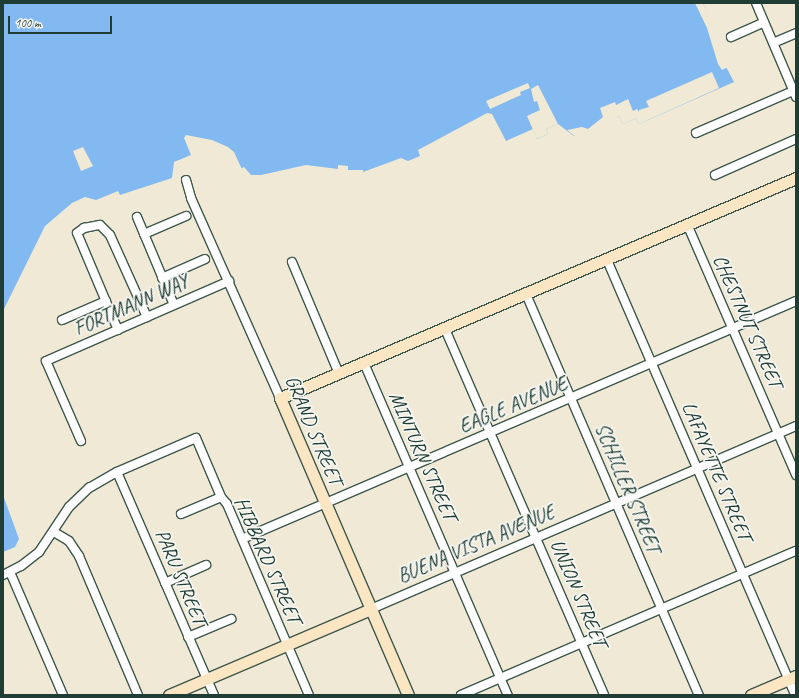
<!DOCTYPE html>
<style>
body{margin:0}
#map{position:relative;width:799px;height:698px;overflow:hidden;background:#f0e9d5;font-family:Caveat,sans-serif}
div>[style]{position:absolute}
.water>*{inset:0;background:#82b9f1}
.pier>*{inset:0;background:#f0e9d5}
.roads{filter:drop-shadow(1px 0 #3e574c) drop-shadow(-1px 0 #3e574c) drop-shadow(0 1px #3e574c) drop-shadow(0 -1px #3e574c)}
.street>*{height:8px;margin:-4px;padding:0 4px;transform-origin:4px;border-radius:4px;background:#fff}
.secondary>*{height:11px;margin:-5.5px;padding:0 5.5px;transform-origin:5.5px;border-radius:5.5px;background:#fbe6c4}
span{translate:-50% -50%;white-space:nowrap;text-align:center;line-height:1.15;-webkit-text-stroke:3.5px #f6f6f2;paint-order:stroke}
.street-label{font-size:20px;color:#1f3d34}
.frame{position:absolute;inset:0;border:4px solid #1f3d34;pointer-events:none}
.scale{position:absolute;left:8px;top:16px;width:104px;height:18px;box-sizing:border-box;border:2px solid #1f3d34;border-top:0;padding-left:5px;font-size:12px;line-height:14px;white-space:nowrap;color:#1f3d34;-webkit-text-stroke:3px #f6f6f2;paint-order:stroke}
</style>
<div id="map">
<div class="water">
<div style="clip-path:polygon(3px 3px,703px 3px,724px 63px,734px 82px,639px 124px,636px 118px,623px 124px,619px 116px,574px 136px,558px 124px,546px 129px,548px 134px,537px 139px,533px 129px,506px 141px,492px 114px,487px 113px,418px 150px,420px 156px,408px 161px,401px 158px,363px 172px,363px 175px,322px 171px,246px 178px,234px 152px,228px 147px,212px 140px,186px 135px,184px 138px,191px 155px,174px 162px,172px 178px,120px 195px,118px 191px,96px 200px,85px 197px,72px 203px,45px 226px,3px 311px)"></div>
<div style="clip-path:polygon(3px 495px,19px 539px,15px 547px,3px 552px)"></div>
</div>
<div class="pier">
<div style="clip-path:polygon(695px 3px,703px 3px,728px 67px,722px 70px,718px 64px,707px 28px)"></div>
<div style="clip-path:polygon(712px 72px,719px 88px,639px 124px,636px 118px,623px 124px,619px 116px,579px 137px,576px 137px,567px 130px,582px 127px,588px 129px,603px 117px,600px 108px,615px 102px,616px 105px,628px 99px,633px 111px,637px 109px,639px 112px,639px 110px,649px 107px,646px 101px)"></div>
<div style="clip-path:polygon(528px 83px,530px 88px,520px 92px,521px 95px,490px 109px,486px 101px)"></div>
<div style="clip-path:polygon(538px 85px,558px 124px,546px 129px,548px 134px,537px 139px,527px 116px,540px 110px,537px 101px,534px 102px,531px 89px)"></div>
<div style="clip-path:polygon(83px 147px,93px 166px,81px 171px,73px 151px)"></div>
<div style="clip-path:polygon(306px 165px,338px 169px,338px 165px,348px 166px,348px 170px,363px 170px,364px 177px,322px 173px,252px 180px,244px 179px,240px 169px,244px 167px,251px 175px,261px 175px)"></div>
</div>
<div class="roads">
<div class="street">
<div style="left:756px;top:3px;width:102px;rotate:66.9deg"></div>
<div style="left:731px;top:37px;width:36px;rotate:-24deg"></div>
<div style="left:773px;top:43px;width:25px;rotate:-23deg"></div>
<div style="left:696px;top:133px;width:106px;rotate:-23.4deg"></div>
<div style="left:715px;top:175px;width:89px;rotate:-24deg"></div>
<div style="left:186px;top:180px;width:19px;rotate:74deg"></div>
<div style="left:191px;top:198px;width:219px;rotate:66deg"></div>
<div style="left:137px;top:217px;width:95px;rotate:67.2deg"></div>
<div style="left:687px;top:224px;width:274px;rotate:66.5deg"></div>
<div style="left:144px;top:234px;width:46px;rotate:-23.2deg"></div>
<div style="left:607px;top:260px;width:474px;rotate:66.6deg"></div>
<div style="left:292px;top:262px;width:121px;rotate:67.2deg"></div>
<div style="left:162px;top:278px;width:47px;rotate:-23.8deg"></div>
<div style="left:526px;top:294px;width:437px;rotate:66.7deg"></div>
<div style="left:62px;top:320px;width:48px;rotate:-23.4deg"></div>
<div style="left:445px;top:329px;width:399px;rotate:66.5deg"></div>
<div style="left:118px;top:330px;width:105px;rotate:-112.9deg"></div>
<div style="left:77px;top:233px;width:9px;rotate:-36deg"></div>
<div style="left:84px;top:228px;width:16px;rotate:-11deg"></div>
<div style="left:100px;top:225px;width:14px;rotate:45deg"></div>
<div style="left:110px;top:235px;width:90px;rotate:65.7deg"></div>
<div style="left:364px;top:363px;width:362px;rotate:66.6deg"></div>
<div style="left:81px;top:441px;width:87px;rotate:-113.6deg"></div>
<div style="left:46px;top:361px;width:200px;rotate:-23.6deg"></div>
<div style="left:117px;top:472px;width:243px;rotate:66.5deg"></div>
<div style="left:181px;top:514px;width:43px;rotate:-23deg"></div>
<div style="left:54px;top:532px;width:17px;rotate:31deg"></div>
<div style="left:69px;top:541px;width:18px;rotate:56deg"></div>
<div style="left:79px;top:556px;width:151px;rotate:67deg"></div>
<div style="left:242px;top:539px;width:603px;rotate:-23.25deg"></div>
<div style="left:10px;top:572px;width:134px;rotate:66.7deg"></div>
<div style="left:3px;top:575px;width:20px;rotate:-27deg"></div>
<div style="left:21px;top:566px;width:23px;rotate:-38deg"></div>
<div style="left:39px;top:552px;width:54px;rotate:-56.3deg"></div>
<div style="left:69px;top:507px;width:28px;rotate:-44deg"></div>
<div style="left:89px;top:488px;width:32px;rotate:-30deg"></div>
<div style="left:117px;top:472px;width:86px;rotate:-23.3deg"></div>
<div style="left:196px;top:438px;width:64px;rotate:67deg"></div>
<div style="left:221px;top:497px;width:9px;rotate:49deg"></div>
<div style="left:227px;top:504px;width:208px;rotate:66.8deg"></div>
<div style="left:165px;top:583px;width:45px;rotate:-23.7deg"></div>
<div style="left:371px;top:609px;width:463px;rotate:-23.3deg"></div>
<div style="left:188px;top:637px;width:47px;rotate:-22.7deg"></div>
<div style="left:461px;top:695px;width:365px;rotate:-23.3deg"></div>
</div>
<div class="secondary">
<div style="left:169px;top:695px;width:220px;rotate:-23.1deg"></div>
<div style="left:408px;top:695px;width:323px;rotate:-113.3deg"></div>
<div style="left:280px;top:398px;width:561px;rotate:-23.09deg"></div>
<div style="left:751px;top:695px;width:49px;rotate:-22.9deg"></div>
</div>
</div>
<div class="street-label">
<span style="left:131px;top:305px;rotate:-24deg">FORTMANN WAY</span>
<span style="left:748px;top:321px;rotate:66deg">CHESTNUT STREET</span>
<span style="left:513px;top:405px;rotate:-23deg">EAGLE AVENUE</span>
<span style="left:314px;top:430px;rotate:67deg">GRAND STREET</span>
<span style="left:423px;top:456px;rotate:66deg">MINTURN STREET</span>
<span style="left:717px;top:471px;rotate:67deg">LAFAYETTE STREET</span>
<span style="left:628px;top:488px;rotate:67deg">SCHILLER STREET</span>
<span style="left:476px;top:544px;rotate:-23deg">BUENA VISTA AVENUE</span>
<span style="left:268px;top:560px;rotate:66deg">HIBBARD STREET</span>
<span style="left:181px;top:577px;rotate:67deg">PARU STREET</span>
<span style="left:579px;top:593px;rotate:67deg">UNION STREET</span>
</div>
<div class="frame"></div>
<div class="scale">100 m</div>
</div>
